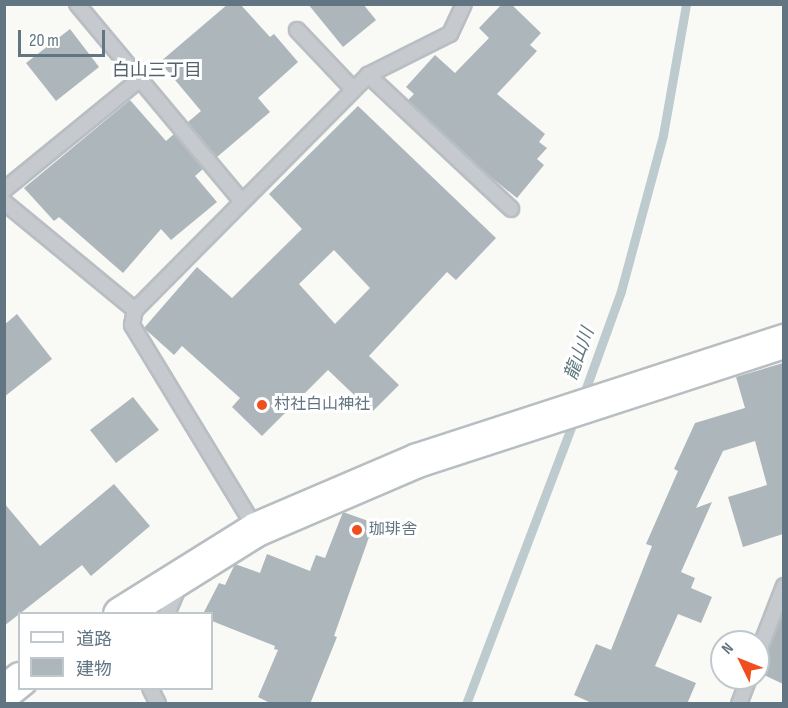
<!DOCTYPE html>
<meta charset="utf-8">
<style>
body{margin:0}
#map{position:relative;width:788px;height:708px;overflow:hidden;background:#f9f9f6;font-family:"Sofia Sans Condensed","Noto Sans JP",sans-serif}
div>[style]{position:absolute}
.stream>*{height:9px;margin:-4.5px;padding:0 4.5px;transform-origin:4.5px;border-radius:4.5px;background:#bdcace}
.building>*{inset:0;background:#acb6bb}
.roads{filter:drop-shadow(2px 0 #b8bec2) drop-shadow(-2px 0 #b8bec2) drop-shadow(0 2px #b8bec2) drop-shadow(0 -2px #b8bec2)}
.lane>*{height:14px;margin:-7px;padding:0 7px;transform-origin:7px;border-radius:7px;background:#c6cace}
.secondary>*{height:33px;margin:-16.5px;padding:0 16.5px;transform-origin:16.5px;border-radius:16.5px;background:#fff}
.dots>*{width:16px;height:16px;translate:-50% -50%;box-sizing:border-box;border:3px solid #fff;border-radius:50%}
span{translate:-50% -50%;white-space:nowrap;text-align:center;line-height:1.15;-webkit-text-stroke:6px #fff;paint-order:stroke}
.poi-label{font-size:16px;color:#617583}
.left{translate:0 -50%;text-align:left}
.neighbourhood-label{font-size:18px;color:#54626e}
.water-label{font-size:18px;color:#5c757d;font-style:italic}
.frame{position:absolute;inset:0;border:6px solid #617583;pointer-events:none}
.legend{position:absolute;left:18px;top:612px;width:195px;height:78px;box-sizing:border-box;background:#fff;border:2px solid #c0c8cd;margin:0;padding:8px 10px;list-style:none;font-size:18px;color:#617583}
.legend li{display:flex;align-items:center;gap:12px;height:30px}
.legend b{width:30px;border:2px solid #c0c8cd}
.north{position:absolute;left:710px;top:630px;width:60px;height:60px;box-sizing:border-box;background:#fff;border:2px solid #c0c8cd;border-radius:50%;rotate:313deg;font-size:16px;font-weight:700;line-height:24px;text-align:center;color:#617583}
.north::after{content:'';display:block;margin:auto;width:21px;height:27px;background:#f04e1f;clip-path:polygon(50% 0,100% 100%,50% 72%,0 100%)}
.scale{position:absolute;left:18px;top:30px;width:87px;height:27px;box-sizing:border-box;border:3px solid #617583;border-top:0;padding-left:8px;font-size:18px;line-height:21px;white-space:nowrap;color:#617583;-webkit-text-stroke:4px #fff;paint-order:stroke}
</style>
<div id="map">
<div class="stream">
<div style="left:582px;top:399px;width:115px;rotate:-70.1deg"></div>
<div style="left:621px;top:291px;width:162px;rotate:-74.9deg"></div>
<div style="left:663px;top:135px;width:133px;rotate:-80deg"></div>
<div style="left:466px;top:704px;width:307px;rotate:-69.2deg"></div>
</div>
<div class="building">
<div style="clip-path:polygon(228px 4px,240px 4px,270px 37px,274px 34px,298px 62px,258px 98px,270px 112px,217px 157px,188px 122px,201px 111px,160px 62px)"></div>
<div style="clip-path:polygon(308px 4px,363px 4px,376px 20px,343px 47px)"></div>
<div style="clip-path:polygon(502px 4px,511px 4px,541px 33px,530px 45px,537px 51px,497px 94px,545px 134px,539px 142px,547px 148px,537px 159px,544px 165px,517px 198px,482px 170px,408px 100px,414px 94px,406px 87px,435px 55px,455px 73px,489px 38px,479px 28px)"></div>
<div style="clip-path:polygon(70px 29px,99px 67px,56px 101px,26px 63px)"></div>
<div style="clip-path:polygon(130px 100px,166px 141px,174px 134px,203px 169px,195px 176px,217px 202px,171px 240px,161px 229px,123px 273px,59px 217px,54px 221px,24px 188px)"></div>
<div style="clip-path:polygon(evenodd,358px 106px,496px 238px,456px 280px,447px 272px,369px 356px,399px 385px,372px 412px,328px 370px,262px 436px,232px 407px,240px 398px,182px 346px,174px 355px,144px 328px,197px 267px,232px 298px,302px 229px,269px 194px,358px 106px,334px 250px,370px 288px,335px 324px,299px 284px,334px 250px)"></div>
<div style="clip-path:polygon(17px 314px,52px 359px,4px 397px,4px 325px)"></div>
<div style="clip-path:polygon(783px 363px,783px 534px,743px 547px,728px 497px,767px 485px,755px 441px,723px 451px,696px 508px,712px 502px,681px 572px,695px 578px,691px 588px,712px 597px,701px 623px,678px 614px,655px 666px,696px 683px,687px 704px,594px 704px,574px 695px,596px 644px,611px 650px,652px 546px,646px 544px,678px 471px,674px 469px,695px 423px,745px 408px,736px 377px)"></div>
<div style="clip-path:polygon(133px 397px,159px 430px,116px 463px,90px 430px)"></div>
<div style="clip-path:polygon(114px 484px,150px 526px,91px 576px,82px 565px,4px 626px,4px 503px,40px 546px)"></div>
<div style="clip-path:polygon(343px 512px,374px 523px,334px 636px,337px 637px,310px 704px,272px 704px,258px 697px,278px 650px,274px 649px,275px 646px,212px 621px,212px 614px,203px 614px,219px 583px,225px 585px,235px 564px,260px 573px,267px 554px,310px 571px,316px 555px,325px 558px)"></div>
<div style="clip-path:polygon(783px 615px,783px 684px,758px 672px)"></div>
</div>
<div class="roads">
<div class="lane">
<div style="left:77px;top:4px;width:256px;rotate:50.1deg"></div>
<div style="left:297px;top:30px;width:81px;rotate:46.5deg"></div>
<div style="left:368px;top:75px;width:196px;rotate:43.1deg"></div>
<div style="left:4px;top:190px;width:174px;rotate:-39.2deg"></div>
<div style="left:4px;top:202px;width:170px;rotate:39.5deg"></div>
<div style="left:256px;top:529px;width:239px;rotate:-121.3deg"></div>
<div style="left:132px;top:325px;width:15px;rotate:-79deg"></div>
<div style="left:135px;top:310px;width:331px;rotate:-45.2deg"></div>
<div style="left:368px;top:75px;width:92px;rotate:-26.6deg"></div>
<div style="left:450px;top:34px;width:33px;rotate:-65deg"></div>
<div style="left:167px;top:614px;width:30px;rotate:-67deg"></div>
<div style="left:758px;top:653px;width:72px;rotate:-68.8deg"></div>
<div style="left:150px;top:688px;width:18px;rotate:63deg"></div>
<div style="left:739px;top:704px;width:28px;rotate:-69deg"></div>
</div>
<div class="secondary">
<div style="left:120px;top:614px;width:160px;rotate:-32deg"></div>
<div style="left:256px;top:529px;width:175px;rotate:-23.2deg"></div>
<div style="left:417px;top:460px;width:386px;rotate:-18deg"></div>
<div style="left:4px;top:692px;width:21px;rotate:-39deg"></div>
</div>
</div>
<div class="dots">
<div style="left:262px;top:405px;background:#f04e1f"></div>
<div style="left:357px;top:530px;background:#f04e1f"></div>
</div>
<div class="poi-label">
<span class="left" style="left:274px;top:405px">村社白山神社</span>
<span class="left" style="left:369px;top:530px">珈琲舎</span>
</div>
<div class="neighbourhood-label">
<span style="left:157px;top:71px">白山三丁目</span>
</div>
<div class="water-label">
<span style="left:580px;top:354px;rotate:-70deg">龍山川</span>
</div>
<div class="frame"></div>
<ul class="legend">
<li><b style="height:8px;background:#fff"></b>道路</li>
<li><b style="height:16px;background:#acb6bb"></b>建物</li>
</ul>
<div class="north">N</div>
<div class="scale">20 m</div>
</div>
